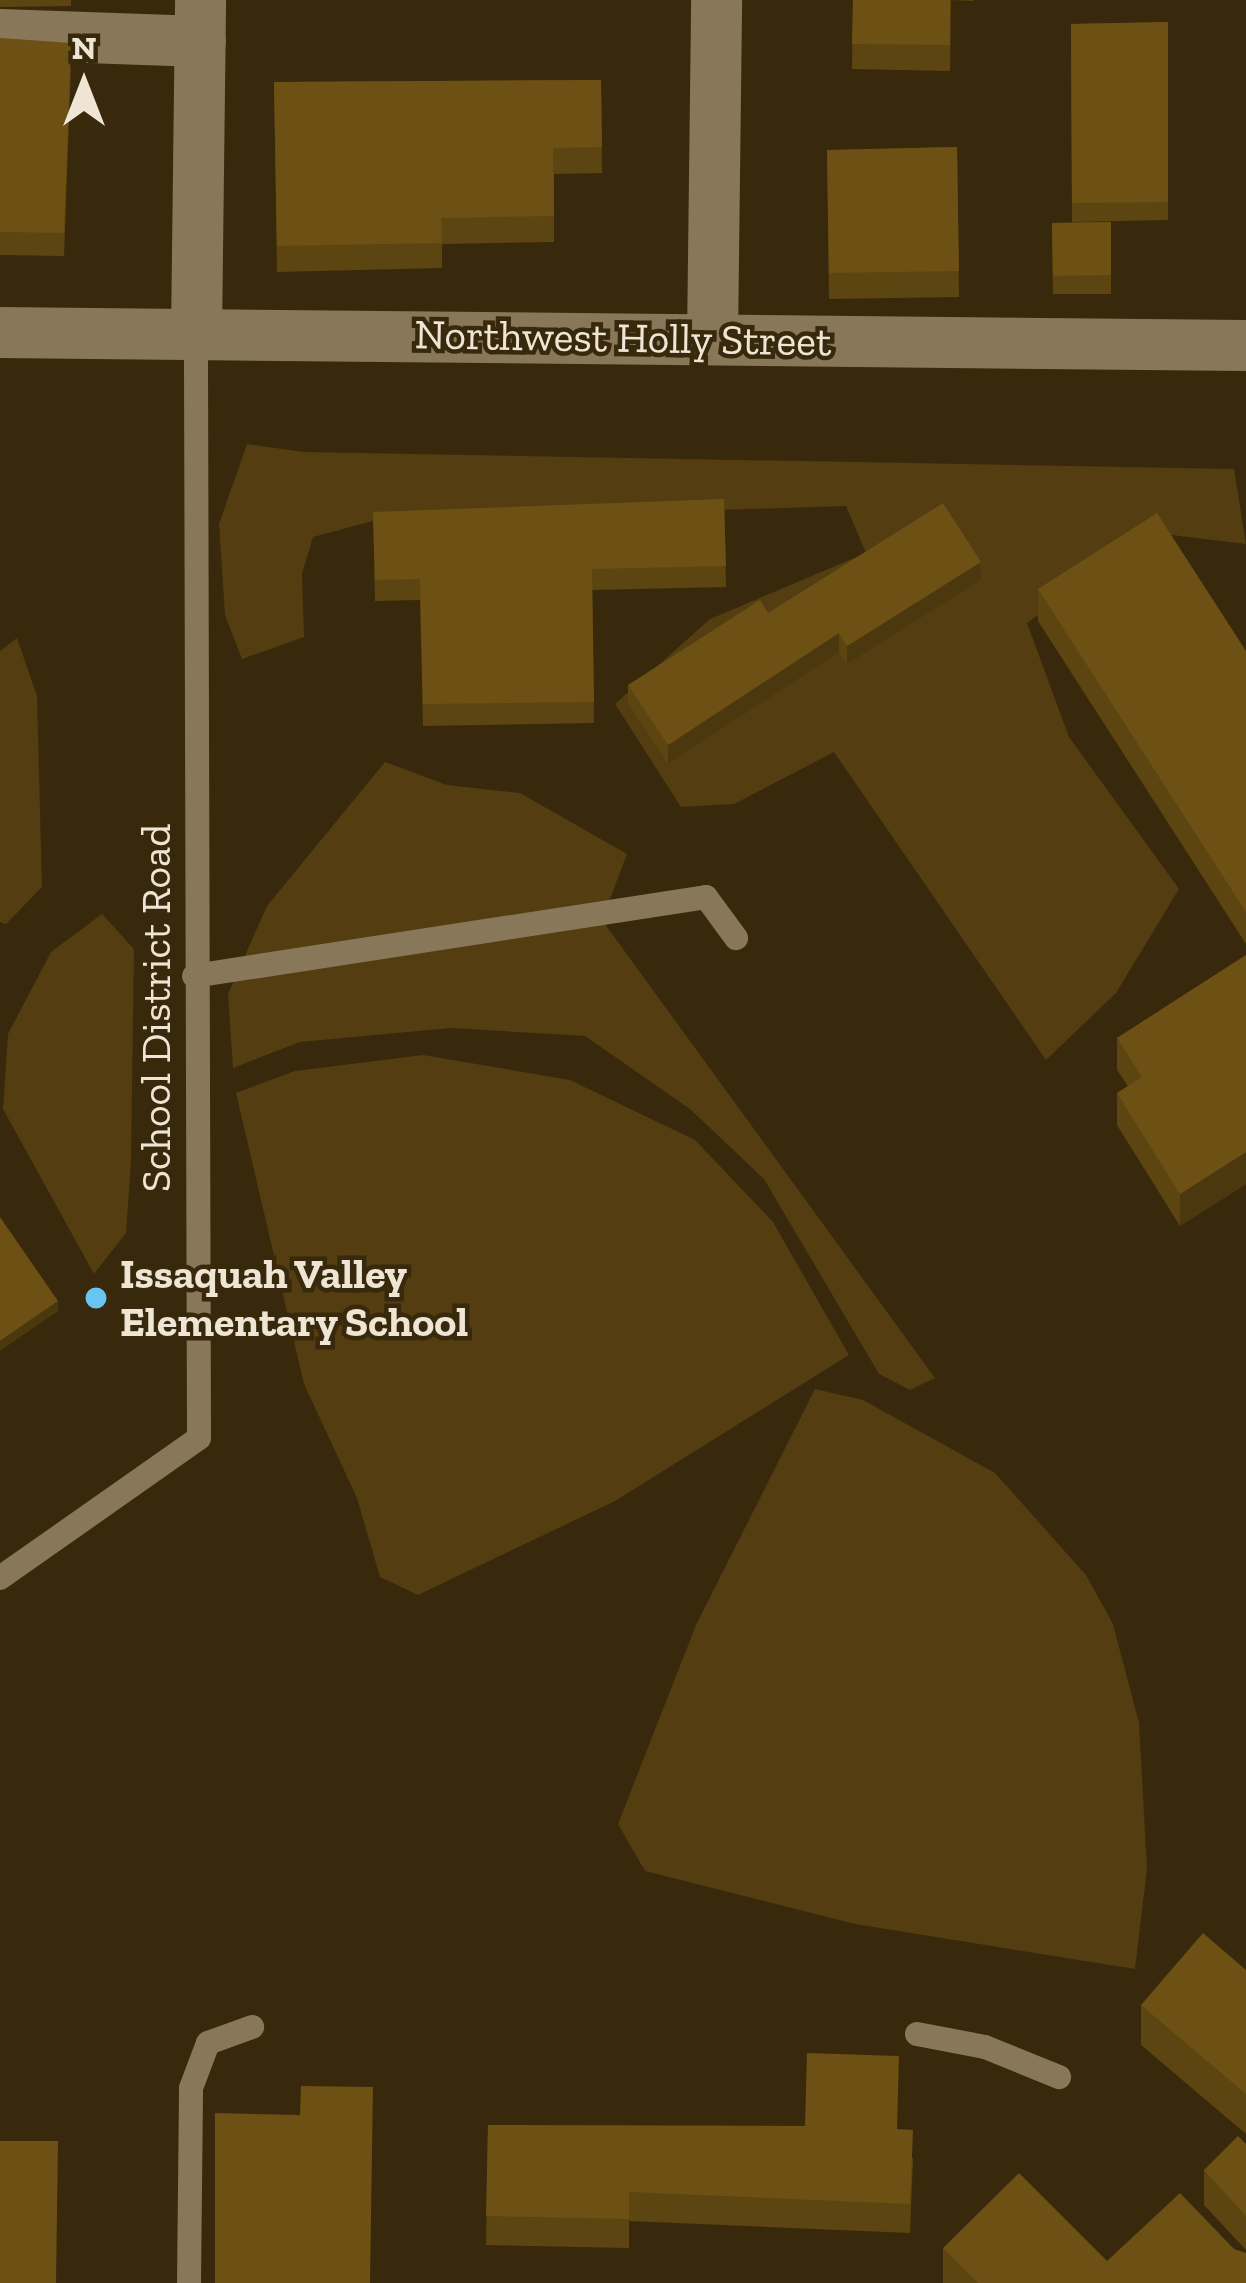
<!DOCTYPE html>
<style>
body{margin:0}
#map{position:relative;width:1246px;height:2283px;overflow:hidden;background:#38290c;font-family:"Zilla Slab",serif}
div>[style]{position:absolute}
.green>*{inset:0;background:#533d11}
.lane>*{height:24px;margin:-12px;padding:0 12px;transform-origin:12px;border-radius:12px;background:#887859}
.street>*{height:51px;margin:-25.5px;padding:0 25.5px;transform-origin:25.5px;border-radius:25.5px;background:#887859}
.wall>*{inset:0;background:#5d4511}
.shaded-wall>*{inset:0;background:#4c380e}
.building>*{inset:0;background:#6c5014}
.dots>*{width:33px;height:33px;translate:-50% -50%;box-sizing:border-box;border:6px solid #38290c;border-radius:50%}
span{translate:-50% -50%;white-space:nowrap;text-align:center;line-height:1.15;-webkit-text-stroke:9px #38290c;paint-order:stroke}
.street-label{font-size:42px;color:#eee5d4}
.poi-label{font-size:42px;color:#eee5d4;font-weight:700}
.left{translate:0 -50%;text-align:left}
.north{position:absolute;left:24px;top:24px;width:120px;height:120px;-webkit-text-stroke:9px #38290c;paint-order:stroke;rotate:0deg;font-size:33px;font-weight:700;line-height:48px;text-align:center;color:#eee5d4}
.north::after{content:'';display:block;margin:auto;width:42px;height:54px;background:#eee5d4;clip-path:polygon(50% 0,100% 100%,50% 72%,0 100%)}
</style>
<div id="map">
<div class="green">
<div style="clip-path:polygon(247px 444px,304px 452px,1234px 469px,1246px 544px,1155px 533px,1027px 623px,1069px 737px,1179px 889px,1116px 993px,1046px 1060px,834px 752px,734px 804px,681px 807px,615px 704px,710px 619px,866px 553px,846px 506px,373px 521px,313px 537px,302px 574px,304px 637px,242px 659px,225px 615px,219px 524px)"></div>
<div style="clip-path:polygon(17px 638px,37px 696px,42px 887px,6px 924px,0 922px,0 651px)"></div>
<div style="clip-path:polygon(385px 762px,447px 785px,520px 793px,627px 854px,602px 920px,935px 1378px,910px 1390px,879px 1374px,764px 1179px,690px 1109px,585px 1036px,451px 1028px,300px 1042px,233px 1068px,228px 994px,267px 906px)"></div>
<div style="clip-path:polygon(102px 914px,134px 949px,131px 1162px,126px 1233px,94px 1274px,3px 1109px,8px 1034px,51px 952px)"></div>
<div style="clip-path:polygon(423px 1055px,570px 1080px,695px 1140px,773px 1222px,849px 1355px,615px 1501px,418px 1595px,380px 1577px,357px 1498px,304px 1384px,236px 1093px,295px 1071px)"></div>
<div style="clip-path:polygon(815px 1389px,863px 1400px,995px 1473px,1086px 1575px,1113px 1624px,1139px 1723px,1147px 1869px,1135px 1969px,855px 1924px,645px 1871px,618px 1824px,696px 1625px)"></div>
</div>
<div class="lane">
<div style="left:194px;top:976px;width:518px;rotate:-8.77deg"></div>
<div style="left:706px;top:897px;width:51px;rotate:53.8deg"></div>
<div style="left:0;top:1578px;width:243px;rotate:-35.1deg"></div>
<div style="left:199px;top:1438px;width:1104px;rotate:-90.16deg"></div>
<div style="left:917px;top:2034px;width:69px;rotate:10.8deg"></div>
<div style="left:985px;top:2047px;width:80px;rotate:22.1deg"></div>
<div style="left:189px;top:2283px;width:195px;rotate:-89.4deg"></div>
<div style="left:191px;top:2088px;width:48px;rotate:-69.3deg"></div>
<div style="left:208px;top:2043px;width:47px;rotate:-20deg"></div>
</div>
<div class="street">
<div style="left:0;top:34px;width:200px;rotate:2deg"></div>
<div style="left:0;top:332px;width:1246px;rotate:0.6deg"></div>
<div style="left:196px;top:334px;width:334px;rotate:-89.3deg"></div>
<div style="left:712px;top:339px;width:339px;rotate:-89.3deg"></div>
</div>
<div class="wall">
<div style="clip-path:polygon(0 0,71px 0,71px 6px,0 7px)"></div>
<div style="clip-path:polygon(853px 0,973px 0,973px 1px,951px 0,950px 71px,852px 69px)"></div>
<div style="clip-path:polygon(1168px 22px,1168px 220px,1072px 222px,1071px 24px)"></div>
<div style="clip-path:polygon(0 38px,71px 67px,64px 256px,0 255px)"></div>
<div style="clip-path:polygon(601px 80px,602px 173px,554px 174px,554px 242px,442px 244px,442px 268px,277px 272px,274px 82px)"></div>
<div style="clip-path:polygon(957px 147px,959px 297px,829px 299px,827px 150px)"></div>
<div style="clip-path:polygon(1111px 222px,1111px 294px,1053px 294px,1052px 223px)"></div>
<div style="clip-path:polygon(724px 499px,726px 587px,592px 590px,594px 723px,423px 726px,420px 600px,375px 601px,373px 512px)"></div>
<div style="clip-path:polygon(981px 580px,847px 664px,839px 652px,668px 764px,628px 703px,628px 685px,768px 613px)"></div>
<div style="clip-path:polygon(1038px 589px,1246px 651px,1246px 944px,1038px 621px)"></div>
<div style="clip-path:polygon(1246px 955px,1246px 1184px,1180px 1226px,1117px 1125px,1117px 1093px,1128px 1086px,1117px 1070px,1117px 1038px)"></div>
<div style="clip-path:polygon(1246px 1970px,1246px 2134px,1141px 2045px,1141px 2005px)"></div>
<div style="clip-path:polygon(488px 2125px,898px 2129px,913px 2159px,910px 2233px,629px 2221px,629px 2248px,486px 2245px)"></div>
<div style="clip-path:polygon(1246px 2144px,1246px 2250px,1204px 2205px,1204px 2170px)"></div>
<div style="clip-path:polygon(943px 2248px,1107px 2261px,1234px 2249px,1246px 2283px,943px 2283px)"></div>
</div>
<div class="shaded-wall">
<div style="clip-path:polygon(981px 562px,981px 580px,847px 664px,847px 646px)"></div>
<div style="clip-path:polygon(839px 633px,839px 652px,668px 764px,668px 745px)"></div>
<div style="clip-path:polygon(1246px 1152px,1246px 1184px,1180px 1226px,1180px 1194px)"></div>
<div style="clip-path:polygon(58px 1301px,58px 1311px,0 1351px,0 1341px)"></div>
</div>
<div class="building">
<div style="clip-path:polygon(853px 0,950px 0,950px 45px,852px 44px)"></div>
<div style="clip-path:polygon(1168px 22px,1168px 202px,1072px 203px,1071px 24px)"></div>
<div style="clip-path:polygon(0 38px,71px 43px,64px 233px,0 232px)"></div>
<div style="clip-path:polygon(601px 80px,602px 147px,553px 148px,554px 216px,441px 218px,442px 243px,277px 246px,274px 82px)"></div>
<div style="clip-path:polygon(957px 147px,959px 271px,829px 273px,827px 150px)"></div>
<div style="clip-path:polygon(1111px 222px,1111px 275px,1053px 276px,1052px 223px)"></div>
<div style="clip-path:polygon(724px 499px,726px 566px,592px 569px,594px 702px,423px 704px,420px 579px,375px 580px,373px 512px)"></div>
<div style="clip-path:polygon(943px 503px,981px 562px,847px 646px,839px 633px,668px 745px,628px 685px,760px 600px,768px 613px)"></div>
<div style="clip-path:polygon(1157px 513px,1246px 651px,1246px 912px,1038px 589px)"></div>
<div style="clip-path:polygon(1246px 955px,1246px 1152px,1180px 1194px,1117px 1093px,1142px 1077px,1117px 1038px)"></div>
<div style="clip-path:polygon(0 1217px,58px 1301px,0 1341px)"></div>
<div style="clip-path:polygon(1203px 1933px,1246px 1970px,1246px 2094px,1141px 2005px)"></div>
<div style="clip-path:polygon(807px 2053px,899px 2056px,897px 2129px,913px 2130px,910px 2204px,629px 2192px,629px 2219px,486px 2216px,488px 2125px,805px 2126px)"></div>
<div style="clip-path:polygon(301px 2086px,373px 2087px,370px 2283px,215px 2283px,215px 2113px,300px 2115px)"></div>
<div style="clip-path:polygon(1238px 2136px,1246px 2144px,1246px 2216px,1204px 2170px)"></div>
<div style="clip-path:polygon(0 2141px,58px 2141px,56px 2283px,0 2283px)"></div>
<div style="clip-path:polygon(1019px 2173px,1107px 2261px,1180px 2193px,1234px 2249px,1246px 2253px,1246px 2283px,978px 2283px,943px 2248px)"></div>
</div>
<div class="dots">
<div style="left:96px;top:1298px;background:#69c4f1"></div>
</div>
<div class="street-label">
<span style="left:623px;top:338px;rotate:1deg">Northwest Holly Street</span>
<span style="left:156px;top:1008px;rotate:-90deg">School District Road</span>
</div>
<div class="poi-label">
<span class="left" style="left:120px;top:1298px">Issaquah Valley<br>Elementary School</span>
</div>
<div class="north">N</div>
</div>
